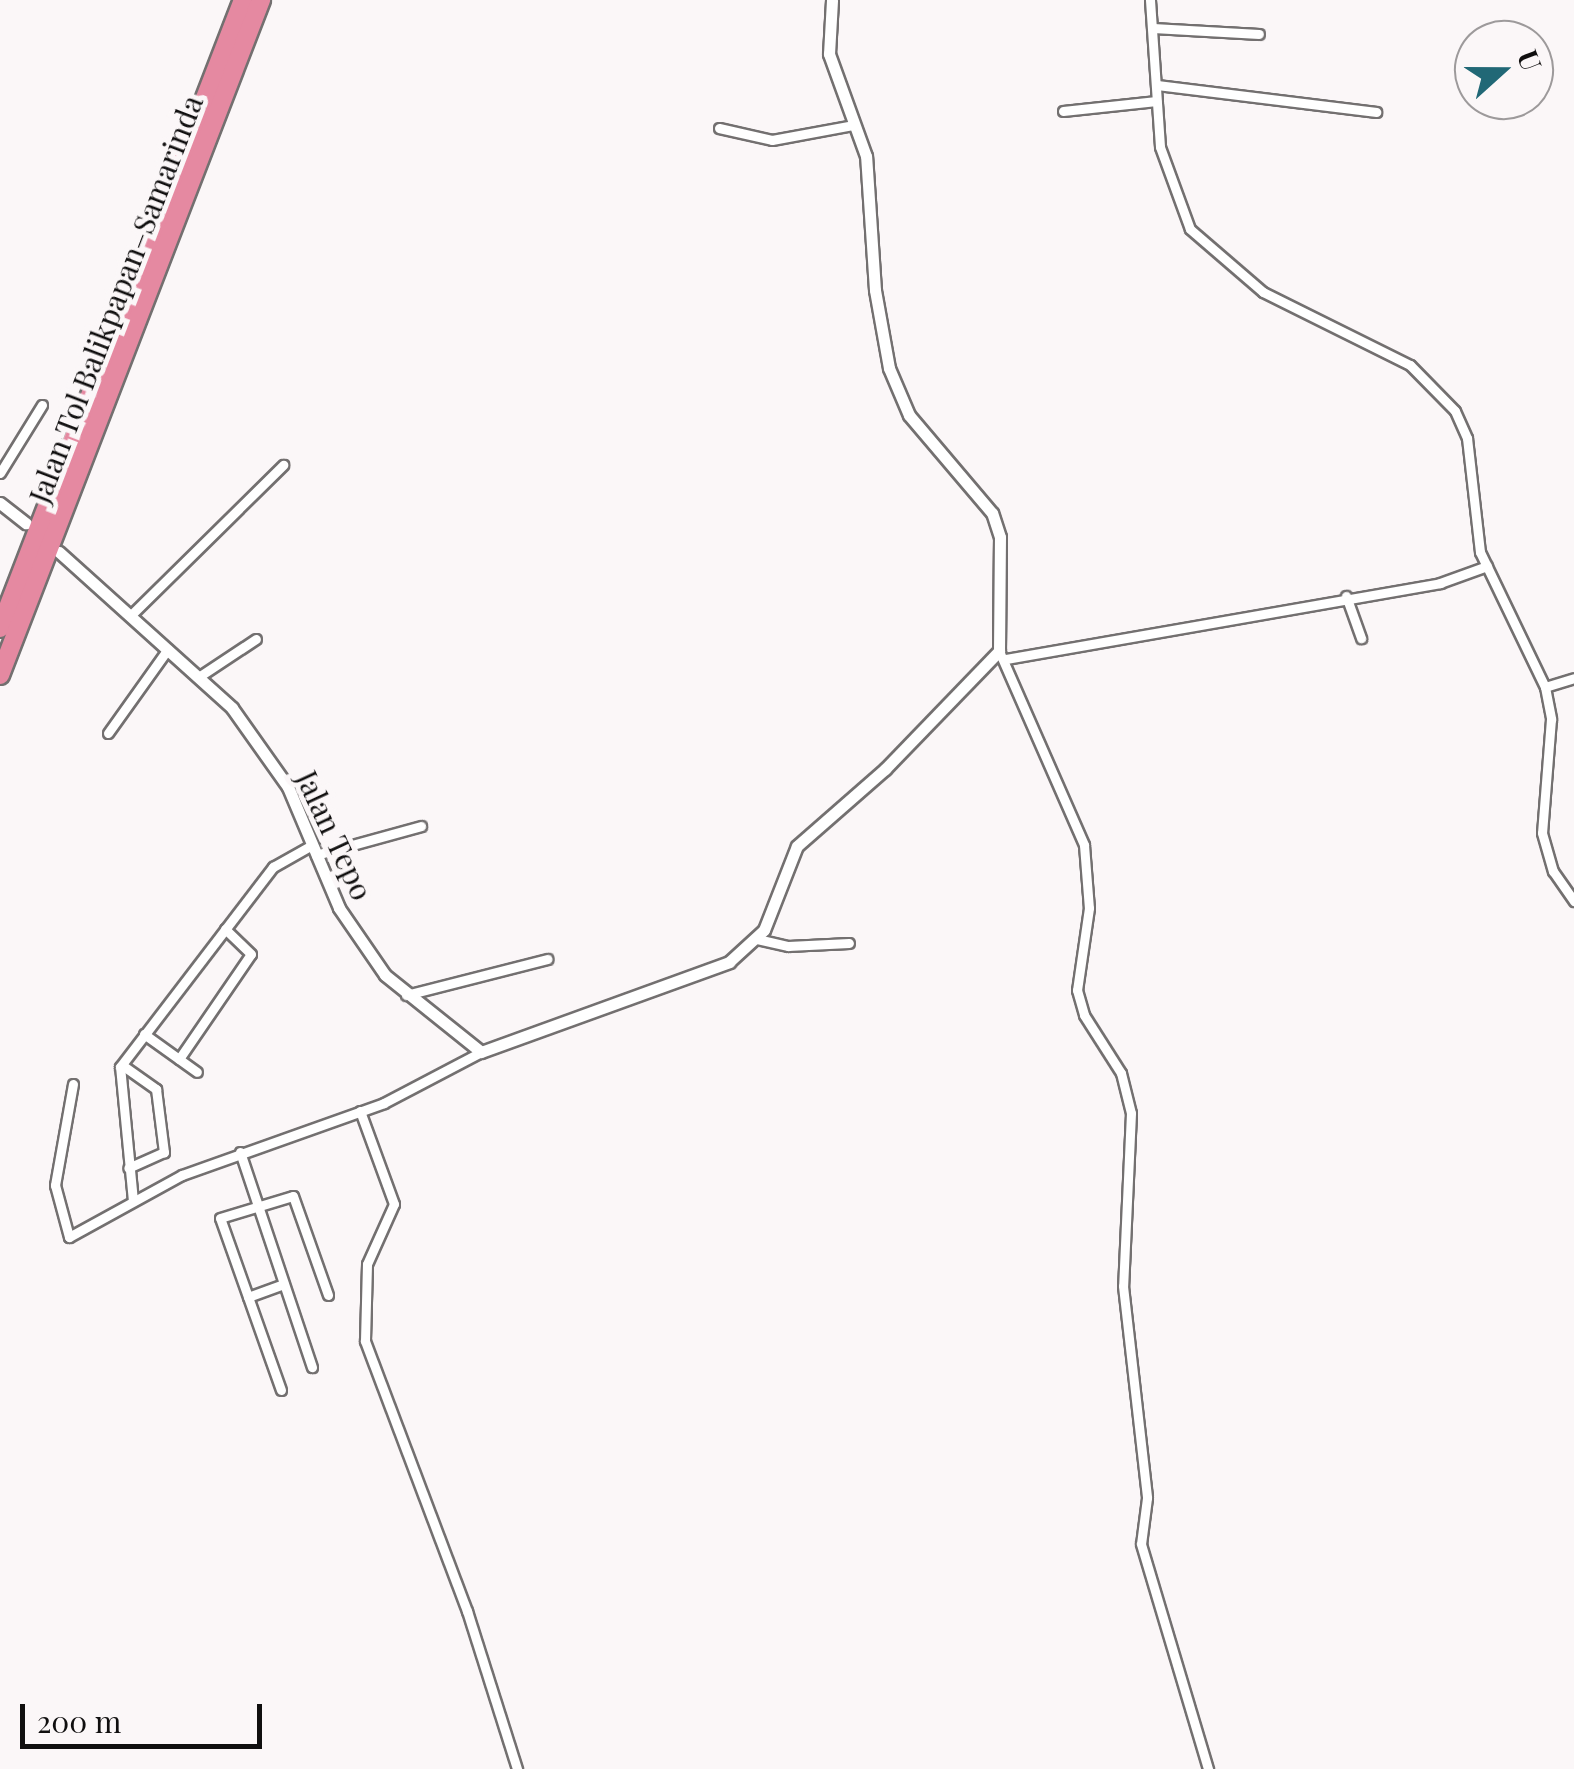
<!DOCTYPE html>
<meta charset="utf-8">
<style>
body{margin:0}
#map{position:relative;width:1574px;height:1769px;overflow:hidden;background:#fbf7f8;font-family:"Playfair Display",serif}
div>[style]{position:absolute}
.roads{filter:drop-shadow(2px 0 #737070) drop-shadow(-2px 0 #737070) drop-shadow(0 2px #737070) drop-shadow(0 -2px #737070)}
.minor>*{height:9px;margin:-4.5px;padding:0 4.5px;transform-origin:4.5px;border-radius:4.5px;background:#fff}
.tertiary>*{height:11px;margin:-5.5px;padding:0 5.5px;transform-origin:5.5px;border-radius:5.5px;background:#fff}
.motorway>*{height:18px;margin:-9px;padding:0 9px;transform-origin:9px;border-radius:9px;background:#e589a1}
span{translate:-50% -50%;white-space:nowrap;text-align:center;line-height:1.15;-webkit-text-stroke:10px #fbf7f8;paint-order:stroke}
.street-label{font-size:30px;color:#100f0f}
.north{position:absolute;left:1454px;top:20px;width:100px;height:100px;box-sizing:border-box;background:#fbf7f8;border:2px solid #9d9a9b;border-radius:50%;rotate:69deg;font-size:28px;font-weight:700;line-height:40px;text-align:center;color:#100f0f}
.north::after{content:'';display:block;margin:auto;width:35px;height:45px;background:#216876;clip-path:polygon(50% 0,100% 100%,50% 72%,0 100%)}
.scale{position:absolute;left:20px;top:1704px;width:242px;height:45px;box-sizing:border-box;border:5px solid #100f0f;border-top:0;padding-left:12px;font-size:30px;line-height:35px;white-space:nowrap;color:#100f0f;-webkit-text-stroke:8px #fbf7f8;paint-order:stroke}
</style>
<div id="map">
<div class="roads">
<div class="minor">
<div style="left:1150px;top:0;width:147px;rotate:86.1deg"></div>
<div style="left:1160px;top:147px;width:87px;rotate:69.9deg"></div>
<div style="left:1190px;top:229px;width:96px;rotate:40.8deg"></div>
<div style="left:1263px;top:292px;width:164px;rotate:26.4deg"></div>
<div style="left:1410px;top:365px;width:64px;rotate:45.6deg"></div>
<div style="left:1455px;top:411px;width:30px;rotate:66deg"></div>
<div style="left:1467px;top:438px;width:115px;rotate:83.5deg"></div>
<div style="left:1480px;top:552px;width:150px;rotate:64.3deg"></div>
<div style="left:1545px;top:687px;width:33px;rotate:79deg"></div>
<div style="left:1551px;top:719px;width:114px;rotate:94.5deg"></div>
<div style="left:1542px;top:833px;width:40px;rotate:74deg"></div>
<div style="left:1553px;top:871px;width:37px;rotate:55deg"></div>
<div style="left:1153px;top:28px;width:106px;rotate:3.2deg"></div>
<div style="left:1157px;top:85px;width:221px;rotate:7deg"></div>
<div style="left:1063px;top:111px;width:94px;rotate:-6.1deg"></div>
<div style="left:719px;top:128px;width:54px;rotate:12.8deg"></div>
<div style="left:772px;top:140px;width:82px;rotate:-10.5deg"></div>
<div style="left:0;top:473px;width:80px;rotate:-58.3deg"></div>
<div style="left:1346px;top:596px;width:45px;rotate:70.3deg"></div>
<div style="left:131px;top:615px;width:214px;rotate:-44.6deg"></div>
<div style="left:999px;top:651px;width:212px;rotate:66.3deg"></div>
<div style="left:1084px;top:845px;width:63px;rotate:85.5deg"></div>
<div style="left:1089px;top:908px;width:83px;rotate:98.3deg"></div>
<div style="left:1077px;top:990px;width:26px;rotate:74deg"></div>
<div style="left:1084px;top:1015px;width:69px;rotate:57.5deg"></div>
<div style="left:1121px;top:1073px;width:41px;rotate:76deg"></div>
<div style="left:1131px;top:1113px;width:173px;rotate:92.6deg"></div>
<div style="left:1123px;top:1286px;width:213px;rotate:83.5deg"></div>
<div style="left:1147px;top:1498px;width:46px;rotate:97.4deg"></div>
<div style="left:1141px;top:1544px;width:235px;rotate:73.4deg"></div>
<div style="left:1006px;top:659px;width:441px;rotate:-9.9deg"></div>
<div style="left:1440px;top:583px;width:50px;rotate:-19.9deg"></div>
<div style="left:200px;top:676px;width:67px;rotate:-33.5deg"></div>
<div style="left:1545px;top:687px;width:30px;rotate:-17deg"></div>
<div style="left:108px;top:733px;width:103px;rotate:-54.5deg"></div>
<div style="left:316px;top:855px;width:109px;rotate:-15.4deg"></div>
<div style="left:757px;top:939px;width:32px;rotate:13deg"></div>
<div style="left:788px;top:946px;width:61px;rotate:-2.8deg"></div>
<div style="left:406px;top:995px;width:146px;rotate:-14.3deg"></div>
<div style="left:144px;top:1034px;width:65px;rotate:35.6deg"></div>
<div style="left:179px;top:1059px;width:127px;rotate:-55.6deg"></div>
<div style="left:251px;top:954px;width:36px;rotate:-136deg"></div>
<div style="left:122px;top:1065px;width:42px;rotate:35.2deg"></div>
<div style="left:156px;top:1089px;width:64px;rotate:82.8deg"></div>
<div style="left:164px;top:1152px;width:39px;rotate:156deg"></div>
<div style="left:73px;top:1084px;width:103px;rotate:100.1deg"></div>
<div style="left:55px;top:1185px;width:54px;rotate:74.9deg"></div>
<div style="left:69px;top:1237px;width:129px;rotate:-28.8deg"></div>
<div style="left:182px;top:1175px;width:214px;rotate:-19.6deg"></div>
<div style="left:384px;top:1103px;width:110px;rotate:-27.7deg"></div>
<div style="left:360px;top:1111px;width:99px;rotate:69.9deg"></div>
<div style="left:394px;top:1204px;width:66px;rotate:114.2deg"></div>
<div style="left:367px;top:1264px;width:77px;rotate:91.5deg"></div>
<div style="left:365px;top:1341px;width:289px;rotate:69.3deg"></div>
<div style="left:467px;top:1611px;width:166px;rotate:72.4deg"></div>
<div style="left:240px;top:1152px;width:227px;rotate:71.5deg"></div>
<div style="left:133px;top:1201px;width:135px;rotate:-95.5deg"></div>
<div style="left:120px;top:1067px;width:252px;rotate:-52.6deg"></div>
<div style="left:273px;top:867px;width:45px;rotate:-29.4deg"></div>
<div style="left:248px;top:1297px;width:38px;rotate:-20deg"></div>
<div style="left:281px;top:1390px;width:182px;rotate:-109.5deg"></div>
<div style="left:220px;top:1218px;width:76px;rotate:-16.8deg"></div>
<div style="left:293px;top:1196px;width:105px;rotate:70.5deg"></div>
</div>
<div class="tertiary">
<div style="left:0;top:503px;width:33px;rotate:38deg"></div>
<div style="left:59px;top:552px;width:233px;rotate:42deg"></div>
<div style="left:232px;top:708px;width:97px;rotate:54.7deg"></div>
<div style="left:288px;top:787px;width:131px;rotate:67.1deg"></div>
<div style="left:339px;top:908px;width:81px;rotate:55.5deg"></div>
<div style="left:385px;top:975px;width:123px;rotate:38.7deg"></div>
<div style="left:481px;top:1052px;width:264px;rotate:-19.9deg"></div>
<div style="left:729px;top:962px;width:47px;rotate:-42.4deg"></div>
<div style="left:764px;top:930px;width:90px;rotate:-68.6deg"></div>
<div style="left:797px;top:846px;width:117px;rotate:-41.2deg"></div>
<div style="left:885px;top:769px;width:164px;rotate:-46deg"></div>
<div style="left:999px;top:651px;width:114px;rotate:-89.5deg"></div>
<div style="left:1000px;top:537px;width:25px;rotate:-108deg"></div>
<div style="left:992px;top:513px;width:128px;rotate:-130.3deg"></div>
<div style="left:909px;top:415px;width:51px;rotate:-113.1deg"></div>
<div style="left:889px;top:368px;width:79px;rotate:-100.2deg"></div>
<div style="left:875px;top:290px;width:134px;rotate:-93.8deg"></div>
<div style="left:866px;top:156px;width:109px;rotate:-109.9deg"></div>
<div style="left:829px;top:54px;width:54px;rotate:-86.8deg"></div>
</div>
<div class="motorway">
<div style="left:0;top:628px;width:673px;rotate:-68.85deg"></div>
<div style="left:0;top:675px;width:724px;rotate:-68.86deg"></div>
</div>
</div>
<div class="street-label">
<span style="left:115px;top:299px;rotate:-69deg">Jalan Tol Balikpapan–Samarinda</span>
<span style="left:335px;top:835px;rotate:65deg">Jalan Tepo</span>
</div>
<div class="north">U</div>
<div class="scale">200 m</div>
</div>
